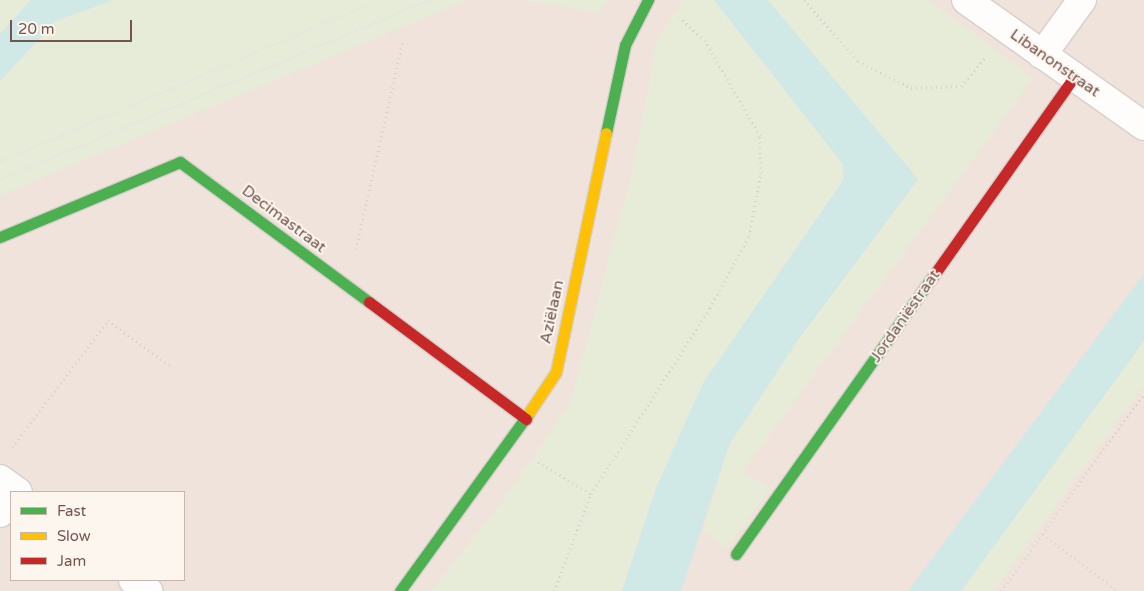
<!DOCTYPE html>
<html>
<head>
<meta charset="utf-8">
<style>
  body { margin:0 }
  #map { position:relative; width:1144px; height:591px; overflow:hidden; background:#f7f2ed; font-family:"Varela Round",sans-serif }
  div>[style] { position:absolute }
  .residential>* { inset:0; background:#efe3db }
  .green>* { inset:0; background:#e7ecd9 }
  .water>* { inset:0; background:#d0e8e6 }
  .path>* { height:3px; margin-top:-1.5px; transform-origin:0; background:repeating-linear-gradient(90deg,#d9d1cf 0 1px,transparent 0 5px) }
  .roads { filter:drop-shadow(1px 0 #d6cfcb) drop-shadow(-1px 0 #d6cfcb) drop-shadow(0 1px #d6cfcb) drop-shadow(0 -1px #d6cfcb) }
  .street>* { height:28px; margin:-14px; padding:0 14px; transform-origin:14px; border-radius:14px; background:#fefdfc }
  .fast>* { height:11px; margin:-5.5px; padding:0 5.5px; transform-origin:5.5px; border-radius:5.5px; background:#4caf50 }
  .slow>* { height:11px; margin:-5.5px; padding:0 5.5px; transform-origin:5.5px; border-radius:5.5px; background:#ffc107 }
  .jam>* { height:11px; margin:-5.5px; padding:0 5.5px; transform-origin:5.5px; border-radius:5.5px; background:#c62828 }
  .tram>* { height:1px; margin:-0.5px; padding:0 0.5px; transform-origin:0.5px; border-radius:0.5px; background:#e4e3e4 }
  span { translate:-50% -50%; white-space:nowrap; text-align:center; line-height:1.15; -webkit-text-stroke:4px #fdf6ef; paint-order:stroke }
  .street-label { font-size:16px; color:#73574f }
  .legend { position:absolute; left:10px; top:491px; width:175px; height:90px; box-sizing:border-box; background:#fdf6ef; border:1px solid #c6b6af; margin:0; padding:6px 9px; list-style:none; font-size:15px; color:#73574f }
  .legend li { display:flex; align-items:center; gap:10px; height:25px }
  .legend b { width:25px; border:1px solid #c6b6af }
  .scale { position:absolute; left:10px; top:20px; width:122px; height:22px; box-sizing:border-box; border:2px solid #73574f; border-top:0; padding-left:6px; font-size:15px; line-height:18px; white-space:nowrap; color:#73574f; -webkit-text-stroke:4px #fdf6ef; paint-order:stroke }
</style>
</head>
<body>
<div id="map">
  <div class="residential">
    <div style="clip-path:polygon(evenodd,0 0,1144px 0,1144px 591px,0 591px,0 0,11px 492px,184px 492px,184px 580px,11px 580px,11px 492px)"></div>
  </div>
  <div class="green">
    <div style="clip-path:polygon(0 0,31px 0,0 34px)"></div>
    <div style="clip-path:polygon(113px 0,467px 0,0 195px,0 81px,56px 21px)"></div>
    <div style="clip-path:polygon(526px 0,608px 0,599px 13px)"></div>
    <div style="clip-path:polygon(683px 0,714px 0,843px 163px,844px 180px,703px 383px,656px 488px,622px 591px,431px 591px,500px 505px,571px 402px,632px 172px,657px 40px)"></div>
    <div style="clip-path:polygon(768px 0,928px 0,1033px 78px,742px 472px,770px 488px,727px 548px,703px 531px,729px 445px,798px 340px,918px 180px)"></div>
    <div style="clip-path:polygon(1144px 341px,1144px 385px,993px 591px,961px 591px)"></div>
  </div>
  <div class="water">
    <div style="clip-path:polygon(31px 0,113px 0,56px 21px,0 81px,0 34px)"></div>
    <div style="clip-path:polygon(714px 0,768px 0,918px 179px,798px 340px,729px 445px,681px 591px,622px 591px,656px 488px,703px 383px,844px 179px,842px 163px)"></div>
    <div style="clip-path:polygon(1144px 274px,1144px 341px,961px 591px,908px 591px)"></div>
  </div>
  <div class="path">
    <div style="left:804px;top:0;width:81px;rotate:48.5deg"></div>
    <div style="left:858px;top:61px;width:59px;rotate:27deg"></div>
    <div style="left:911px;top:88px;width:50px;rotate:-2.3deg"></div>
    <div style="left:961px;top:86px;width:38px;rotate:-50deg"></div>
    <div style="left:356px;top:249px;width:213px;rotate:-77.3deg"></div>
    <div style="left:12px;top:447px;width:159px;rotate:-52.9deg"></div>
    <div style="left:108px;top:320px;width:76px;rotate:36.4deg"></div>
    <div style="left:538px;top:462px;width:62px;rotate:31.1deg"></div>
    <div style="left:1043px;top:534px;width:94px;rotate:37.2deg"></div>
    <div style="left:554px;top:591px;width:104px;rotate:-69.1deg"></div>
    <div style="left:591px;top:494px;width:221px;rotate:-57.4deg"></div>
    <div style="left:710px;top:308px;width:82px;rotate:-61.6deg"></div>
    <div style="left:749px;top:236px;width:64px;rotate:-79.2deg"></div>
    <div style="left:761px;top:173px;width:37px;rotate:-92deg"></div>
    <div style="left:760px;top:136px;width:110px;rotate:-120.1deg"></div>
    <div style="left:705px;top:41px;width:35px;rotate:-137deg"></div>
    <div style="left:1001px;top:591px;width:243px;rotate:-54deg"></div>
  </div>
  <div class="roads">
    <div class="street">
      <div style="left:966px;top:0;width:218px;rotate:35.3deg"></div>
      <div style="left:1042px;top:55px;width:68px;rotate:-54deg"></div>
      <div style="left:0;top:479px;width:22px;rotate:36deg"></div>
      <div style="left:0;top:513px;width:19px;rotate:-54deg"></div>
      <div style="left:133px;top:580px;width:19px;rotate:36deg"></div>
    </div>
    <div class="fast">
      <div style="left:606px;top:133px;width:90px;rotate:-77.8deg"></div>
      <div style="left:625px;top:45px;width:51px;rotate:-62.9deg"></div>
      <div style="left:0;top:237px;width:195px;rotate:-22.6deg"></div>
      <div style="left:180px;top:162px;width:235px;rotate:36.5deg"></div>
      <div style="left:736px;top:554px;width:337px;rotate:-54.7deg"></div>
      <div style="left:400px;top:591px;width:218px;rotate:-54.1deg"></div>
    </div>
    <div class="slow">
      <div style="left:528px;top:414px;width:50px;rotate:-56.3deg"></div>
      <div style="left:556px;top:372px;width:244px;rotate:-78.2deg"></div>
    </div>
    <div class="jam">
      <div style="left:931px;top:279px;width:247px;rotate:-54.7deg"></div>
      <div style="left:369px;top:302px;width:196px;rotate:36.7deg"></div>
    </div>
  </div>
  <div class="tram">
    <div style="left:0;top:161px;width:410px;rotate:-23.1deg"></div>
    <div style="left:0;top:179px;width:464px;rotate:-22.7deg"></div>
  </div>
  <div class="street-label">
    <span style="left:1055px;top:63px;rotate:35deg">Libanonstraat</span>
    <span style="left:284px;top:219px;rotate:37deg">Decimastraat</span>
    <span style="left:552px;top:312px;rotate:-78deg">Aziëlaan</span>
    <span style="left:905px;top:316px;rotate:-55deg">Jordaniëstraat</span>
  </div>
  <ul class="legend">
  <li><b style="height:6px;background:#4caf50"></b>Fast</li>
  <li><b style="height:6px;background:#ffc107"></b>Slow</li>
  <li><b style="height:6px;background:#c62828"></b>Jam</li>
  </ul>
  <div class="scale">20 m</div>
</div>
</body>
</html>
